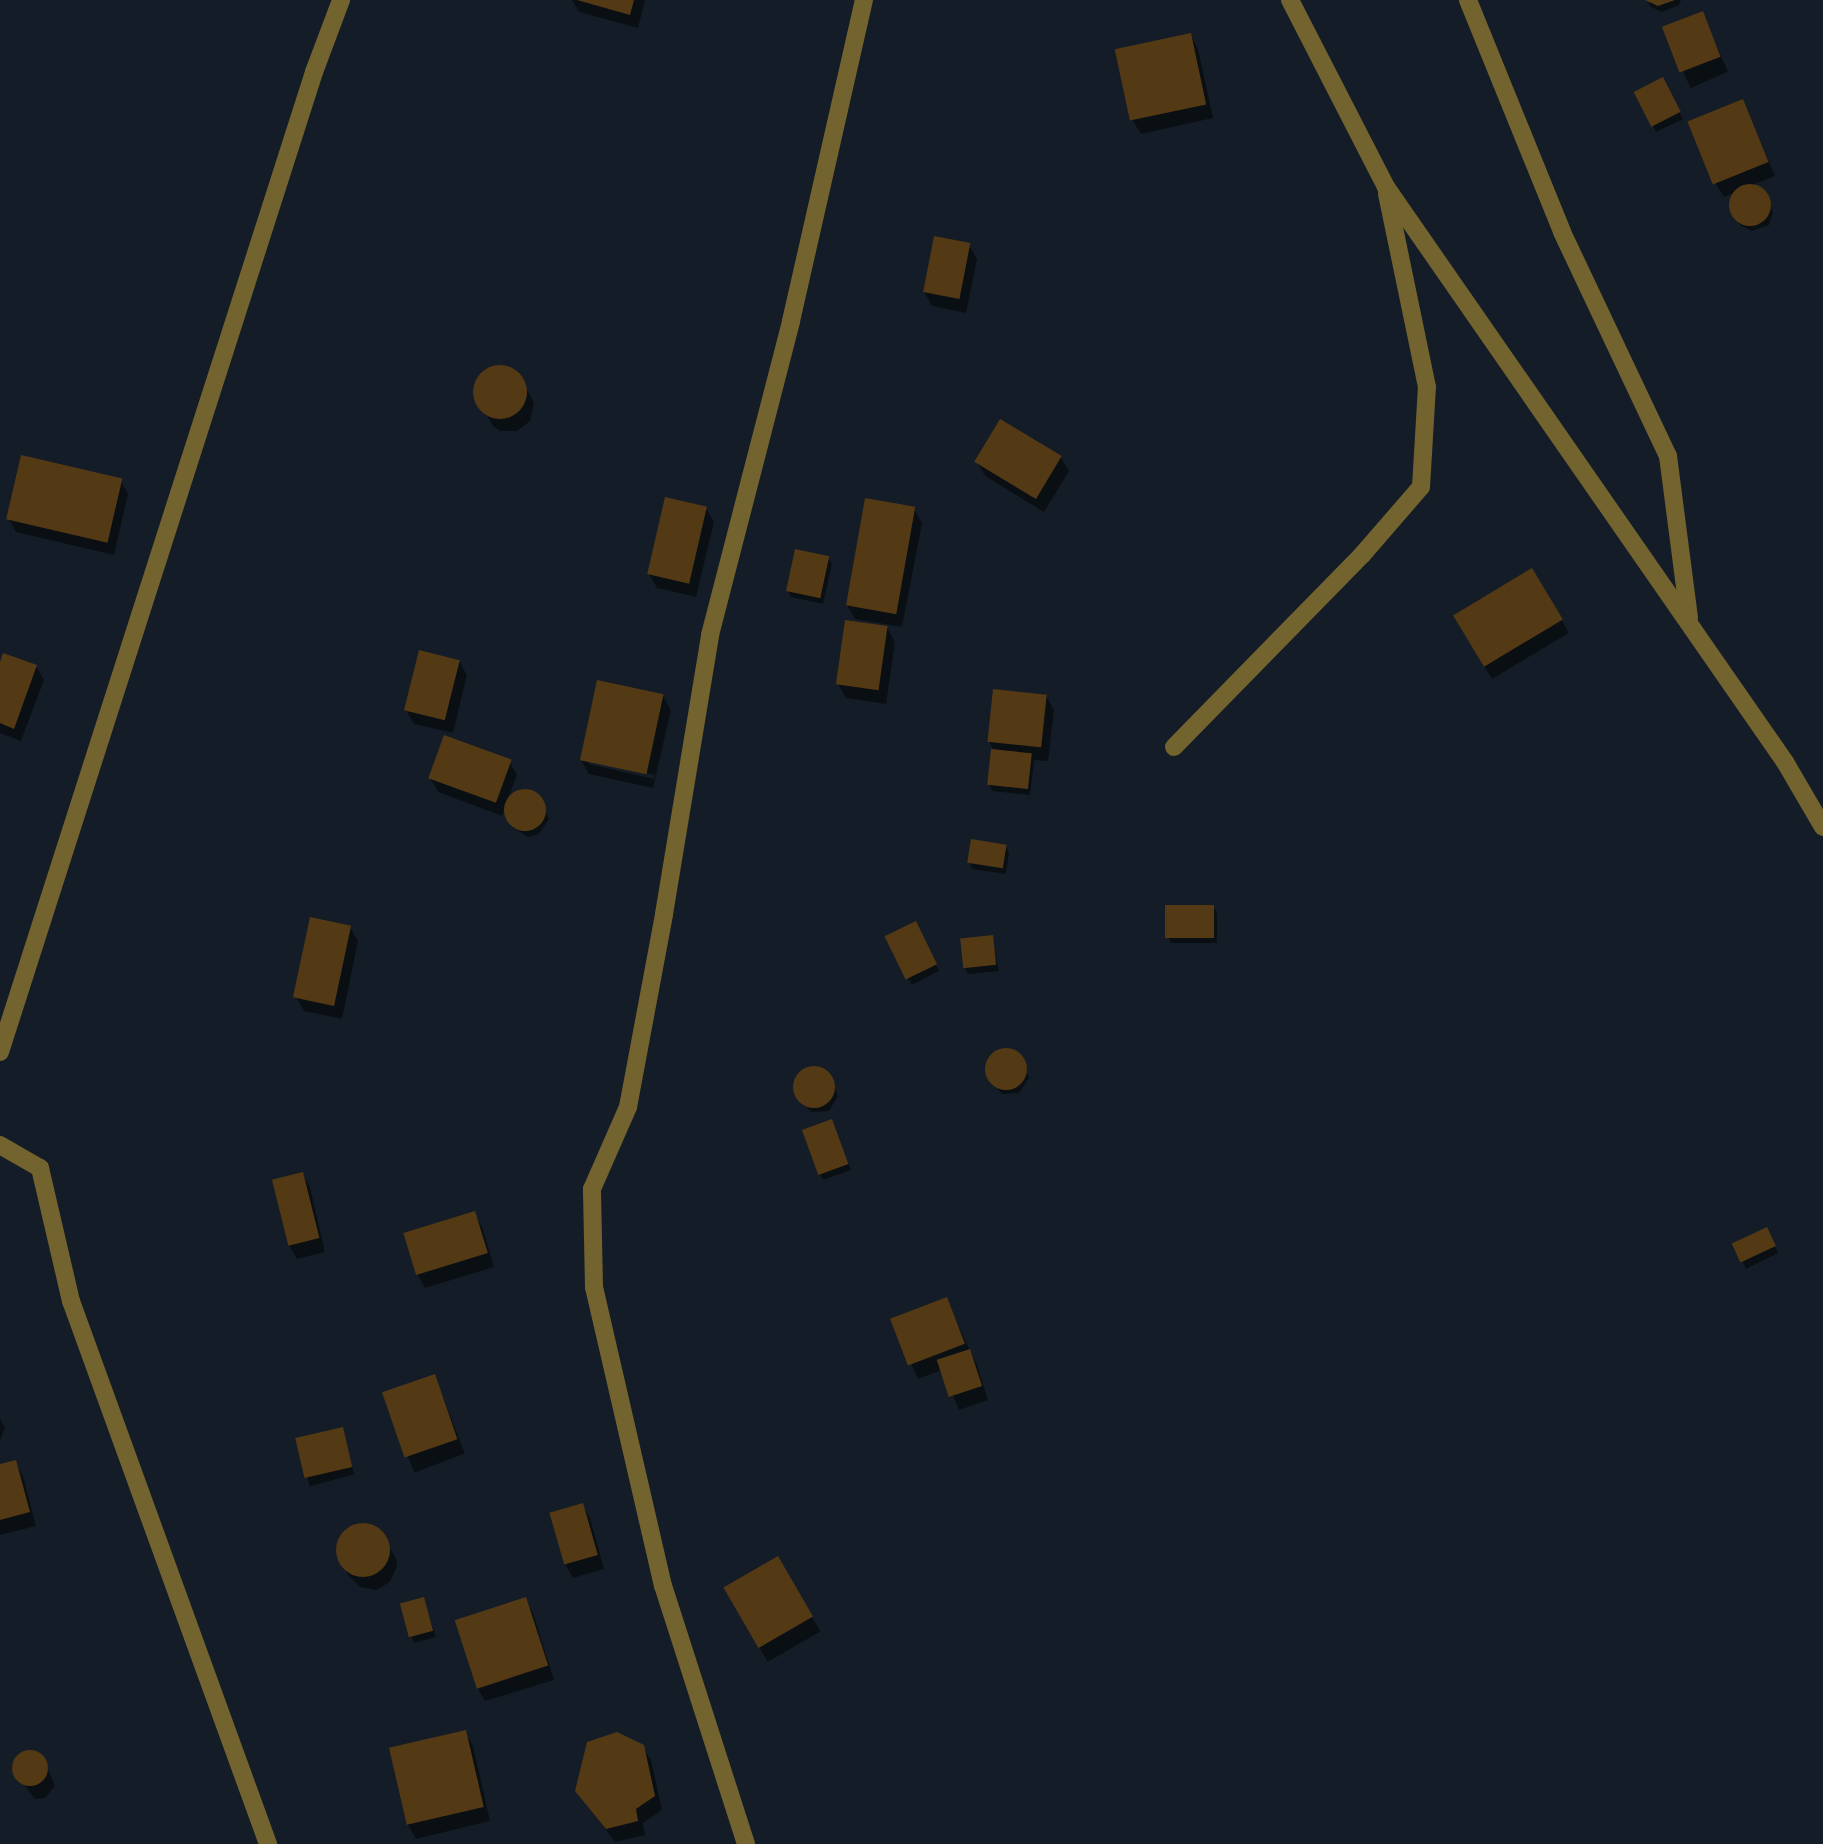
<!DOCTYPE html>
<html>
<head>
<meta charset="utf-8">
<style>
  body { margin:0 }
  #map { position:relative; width:1823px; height:1844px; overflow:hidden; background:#141d27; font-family:"Archivo Narrow",sans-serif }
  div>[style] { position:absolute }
  .shadow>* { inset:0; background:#0007; transform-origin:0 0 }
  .building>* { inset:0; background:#543915; transform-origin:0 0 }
  .round { border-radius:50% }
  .street>* { height:18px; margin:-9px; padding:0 9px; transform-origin:9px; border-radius:9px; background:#73632e }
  span { translate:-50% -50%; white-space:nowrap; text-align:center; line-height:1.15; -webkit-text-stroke:5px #04070b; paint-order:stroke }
</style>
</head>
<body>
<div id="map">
  <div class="shadow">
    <div style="clip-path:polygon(572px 0,645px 0,638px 28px,579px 12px)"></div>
    <div style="clip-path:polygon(1647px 0,1681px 0,1679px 5px,1662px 12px,1651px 7px)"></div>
    <div style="left:1702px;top:13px;width:64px;height:41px;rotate:66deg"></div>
    <div style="clip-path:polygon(1190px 35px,1198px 49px,1213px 118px,1141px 134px,1133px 121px,1117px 51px)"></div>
    <div style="clip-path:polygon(1666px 86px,1683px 119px,1656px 132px,1637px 93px)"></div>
    <div style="clip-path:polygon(1742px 101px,1775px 176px,1750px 186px,1766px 194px,1773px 213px,1769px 225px,1752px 231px,1741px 226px,1737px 219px,1731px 202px,1736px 192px,1724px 197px,1716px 184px,1690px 123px)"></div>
    <div style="clip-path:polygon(969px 245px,977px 259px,966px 313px,932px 306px,924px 292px)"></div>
    <div style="clip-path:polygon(496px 368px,511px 370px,531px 396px,534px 404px,530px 421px,517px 431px,500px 431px,493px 426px,476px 397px,482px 375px)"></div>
    <div style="clip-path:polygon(1061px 458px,1069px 471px,1044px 512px,985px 476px,977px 462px)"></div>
    <div style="clip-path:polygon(120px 480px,128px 494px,114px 555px,16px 532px,8px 518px)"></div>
    <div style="clip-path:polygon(706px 508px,714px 522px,696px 597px,657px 588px,649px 574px)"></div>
    <div style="clip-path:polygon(914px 509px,922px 523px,902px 627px,855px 619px,847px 605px)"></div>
    <div style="clip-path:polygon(828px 558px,832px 564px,823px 604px,791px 597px,788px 590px)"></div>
    <div style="left:1532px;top:571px;width:72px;height:90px;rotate:59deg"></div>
    <div style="clip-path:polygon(887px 628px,895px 642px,886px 704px,846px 698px,838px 684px)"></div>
    <div style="clip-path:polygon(459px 661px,467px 675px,453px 733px,414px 724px,406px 710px)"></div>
    <div style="clip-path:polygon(36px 666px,44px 680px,21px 741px,0 733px,0 667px)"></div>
    <div style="clip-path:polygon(evenodd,663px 696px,671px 710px,653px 788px,589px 774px,581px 760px,663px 696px,589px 761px,655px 775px,654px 779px,589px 764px,589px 761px)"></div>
    <div style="clip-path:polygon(1046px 696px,1054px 710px,1048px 761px,1034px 760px,1030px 795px,993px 791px,989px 785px,993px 749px,989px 742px)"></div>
    <div style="clip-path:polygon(509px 761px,517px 775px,502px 816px,438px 792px,430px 778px)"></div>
    <div style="clip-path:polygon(530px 792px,540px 799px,549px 819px,539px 834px,528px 837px,512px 827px,508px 820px,508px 801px,517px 793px)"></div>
    <div style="clip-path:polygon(1006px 847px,1009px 853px,1006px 874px,972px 869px,969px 862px)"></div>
    <div style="clip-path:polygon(1213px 906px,1217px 913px,1217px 943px,1171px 943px,1168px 937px)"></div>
    <div style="clip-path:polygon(350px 927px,358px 941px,342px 1019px,304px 1011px,296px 997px)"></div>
    <div style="clip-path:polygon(918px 929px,939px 971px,912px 985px,908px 979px)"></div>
    <div style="clip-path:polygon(992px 937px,999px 971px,968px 974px,965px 968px)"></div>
    <div style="clip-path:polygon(1010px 1051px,1021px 1058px,1029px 1078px,1019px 1093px,1002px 1094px,989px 1079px,987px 1067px,993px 1055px)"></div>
    <div style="clip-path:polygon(820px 1069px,830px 1076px,838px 1096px,829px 1111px,811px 1112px,798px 1097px,798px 1078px,807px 1070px)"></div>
    <div style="clip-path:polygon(831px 1121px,851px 1170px,823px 1180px,820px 1174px)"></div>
    <div style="clip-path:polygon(302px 1174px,310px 1187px,325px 1252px,297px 1259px,289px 1245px)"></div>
    <div style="clip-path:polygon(474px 1213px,482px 1227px,494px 1267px,425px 1288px,417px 1274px)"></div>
    <div style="clip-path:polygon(1770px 1235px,1778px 1253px,1746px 1269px,1734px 1244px)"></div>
    <div style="clip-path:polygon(946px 1300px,977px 1365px,988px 1400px,959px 1410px,942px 1370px,918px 1379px,892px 1321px)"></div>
    <div style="left:435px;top:1376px;width:83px;height:54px;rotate:69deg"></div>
    <div style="clip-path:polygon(0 1419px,5px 1428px,0 1440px)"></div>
    <div style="left:342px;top:1429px;width:47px;height:46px;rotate:75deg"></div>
    <div style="clip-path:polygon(15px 1462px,23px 1476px,36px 1526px,0 1535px,0 1466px)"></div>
    <div style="clip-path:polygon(582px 1505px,590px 1518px,604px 1569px,573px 1578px,565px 1564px)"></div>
    <div style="clip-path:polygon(363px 1524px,378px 1529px,396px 1558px,397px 1566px,390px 1582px,376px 1590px,360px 1587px,348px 1575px,338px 1553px,341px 1536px,347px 1530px)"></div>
    <div style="left:778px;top:1558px;width:85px;height:61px;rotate:60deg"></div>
    <div style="clip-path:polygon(423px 1599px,436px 1637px,414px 1643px,411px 1636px)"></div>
    <div style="clip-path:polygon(525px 1599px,533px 1613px,554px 1680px,485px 1701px,477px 1687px)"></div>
    <div style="clip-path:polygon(465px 1732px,473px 1746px,490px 1821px,416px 1839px,408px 1825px,391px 1749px)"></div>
    <div style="clip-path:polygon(642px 1746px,651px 1760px,662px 1810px,643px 1823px,645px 1835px,615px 1842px,577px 1791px)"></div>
    <div style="clip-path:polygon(34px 1752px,43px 1757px,55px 1786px,45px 1798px,35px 1799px,14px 1772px,15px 1761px,23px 1753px)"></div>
  </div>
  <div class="building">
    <div style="clip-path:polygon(577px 0,634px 0,630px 15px)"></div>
    <div style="clip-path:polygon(1645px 0,1675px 0,1658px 6px)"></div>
    <div style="left:1703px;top:11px;width:49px;height:44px;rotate:69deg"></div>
    <div style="left:1191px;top:33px;width:73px;height:78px;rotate:78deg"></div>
    <div style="left:1663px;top:77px;width:39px;height:33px;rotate:63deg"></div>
    <div style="left:1743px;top:99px;width:68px;height:60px;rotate:68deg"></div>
    <div class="round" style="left:1729px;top:184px;width:42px;height:42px"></div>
    <div style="left:934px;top:236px;width:37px;height:57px;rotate:11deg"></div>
    <div class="round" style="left:473px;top:365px;width:54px;height:54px"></div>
    <div style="left:1000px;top:419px;width:72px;height:50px;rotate:31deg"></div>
    <div style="left:21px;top:455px;width:104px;height:66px;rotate:13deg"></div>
    <div style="left:665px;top:497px;width:43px;height:79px;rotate:13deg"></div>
    <div style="left:865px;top:498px;width:51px;height:109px;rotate:10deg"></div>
    <div style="left:795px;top:549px;width:35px;height:43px;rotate:12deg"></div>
    <div style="left:1532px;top:568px;width:60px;height:92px;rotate:59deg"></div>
    <div style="left:845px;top:620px;width:43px;height:65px;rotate:8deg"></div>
    <div style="left:419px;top:650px;width:42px;height:62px;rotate:14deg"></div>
    <div style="clip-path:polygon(3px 653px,37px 665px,14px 729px,0 723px,0 662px)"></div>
    <div style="left:597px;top:680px;width:68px;height:82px;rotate:12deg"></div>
    <div style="left:993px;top:689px;width:54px;height:53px;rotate:6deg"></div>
    <div style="left:444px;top:735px;width:72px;height:46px;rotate:20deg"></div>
    <div style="left:991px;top:749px;width:41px;height:36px;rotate:6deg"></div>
    <div class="round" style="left:504px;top:789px;width:42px;height:42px"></div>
    <div style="left:971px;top:839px;width:36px;height:24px;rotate:9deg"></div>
    <div style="left:1165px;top:905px;width:49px;height:33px"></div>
    <div style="left:310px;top:917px;width:42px;height:82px;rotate:12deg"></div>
    <div style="left:916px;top:921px;width:48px;height:35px;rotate:64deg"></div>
    <div style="left:993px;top:935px;width:30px;height:33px;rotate:84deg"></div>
    <div class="round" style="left:985px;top:1048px;width:42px;height:42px"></div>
    <div class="round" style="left:793px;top:1066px;width:42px;height:42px"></div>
    <div style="left:832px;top:1119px;width:48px;height:32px;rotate:70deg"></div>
    <div style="left:303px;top:1172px;width:68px;height:32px;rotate:76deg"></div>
    <div style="left:475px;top:1211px;width:44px;height:75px;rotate:73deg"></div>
    <div style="left:1767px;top:1227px;width:21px;height:39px;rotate:65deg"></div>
    <div style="left:947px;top:1297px;width:50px;height:61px;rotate:69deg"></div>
    <div style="left:970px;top:1349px;width:39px;height:35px;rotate:72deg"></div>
    <div style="left:435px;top:1374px;width:69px;height:56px;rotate:71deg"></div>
    <div style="left:343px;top:1427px;width:41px;height:49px;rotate:77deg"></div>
    <div style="clip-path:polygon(16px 1460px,30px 1512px,0 1520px,0 1464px)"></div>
    <div style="left:583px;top:1503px;width:54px;height:35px;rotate:74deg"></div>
    <div class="round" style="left:336px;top:1523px;width:54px;height:54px"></div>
    <div style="left:778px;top:1556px;width:70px;height:63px;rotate:60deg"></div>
    <div style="left:424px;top:1597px;width:35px;height:25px;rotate:75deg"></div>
    <div style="left:526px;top:1597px;width:72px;height:75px;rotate:72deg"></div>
    <div style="left:466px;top:1730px;width:79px;height:79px;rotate:77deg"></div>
    <div style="clip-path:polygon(617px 1732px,644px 1745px,655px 1796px,636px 1809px,638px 1821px,606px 1829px,575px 1791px,587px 1742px)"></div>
    <div class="round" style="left:12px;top:1750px;width:36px;height:36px"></div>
  </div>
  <div class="street">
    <div style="left:1290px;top:0;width:210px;rotate:62.8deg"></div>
    <div style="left:1386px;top:187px;width:700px;rotate:55.24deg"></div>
    <div style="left:1785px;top:762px;width:75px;rotate:59.7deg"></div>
    <div style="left:1468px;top:0;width:250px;rotate:67.9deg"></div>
    <div style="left:1562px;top:232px;width:248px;rotate:64.7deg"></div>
    <div style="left:1668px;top:456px;width:163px;rotate:82.6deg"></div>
    <div style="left:1174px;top:747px;width:269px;rotate:-45.6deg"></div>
    <div style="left:1362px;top:555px;width:90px;rotate:-49.1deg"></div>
    <div style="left:1421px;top:487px;width:100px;rotate:-86.6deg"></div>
    <div style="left:1427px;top:387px;width:197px;rotate:-101.7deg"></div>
    <div style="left:0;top:1052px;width:1029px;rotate:-72.23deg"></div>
    <div style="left:314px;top:72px;width:77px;rotate:-69.4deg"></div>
    <div style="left:0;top:1145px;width:46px;rotate:29.9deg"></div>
    <div style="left:40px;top:1168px;width:137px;rotate:76.9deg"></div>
    <div style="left:71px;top:1301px;width:578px;rotate:70.06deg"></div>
    <div style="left:746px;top:1844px;width:271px;rotate:-107.8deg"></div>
    <div style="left:663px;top:1586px;width:307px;rotate:-103deg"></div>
    <div style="left:594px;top:1287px;width:98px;rotate:-91.2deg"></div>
    <div style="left:592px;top:1189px;width:90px;rotate:-66.3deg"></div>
    <div style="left:628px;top:1107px;width:196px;rotate:-79.4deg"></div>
    <div style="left:664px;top:914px;width:283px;rotate:-80.6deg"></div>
    <div style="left:710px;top:635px;width:324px;rotate:-75.5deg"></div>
    <div style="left:791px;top:321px;width:329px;rotate:-77.2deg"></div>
  </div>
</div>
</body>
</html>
